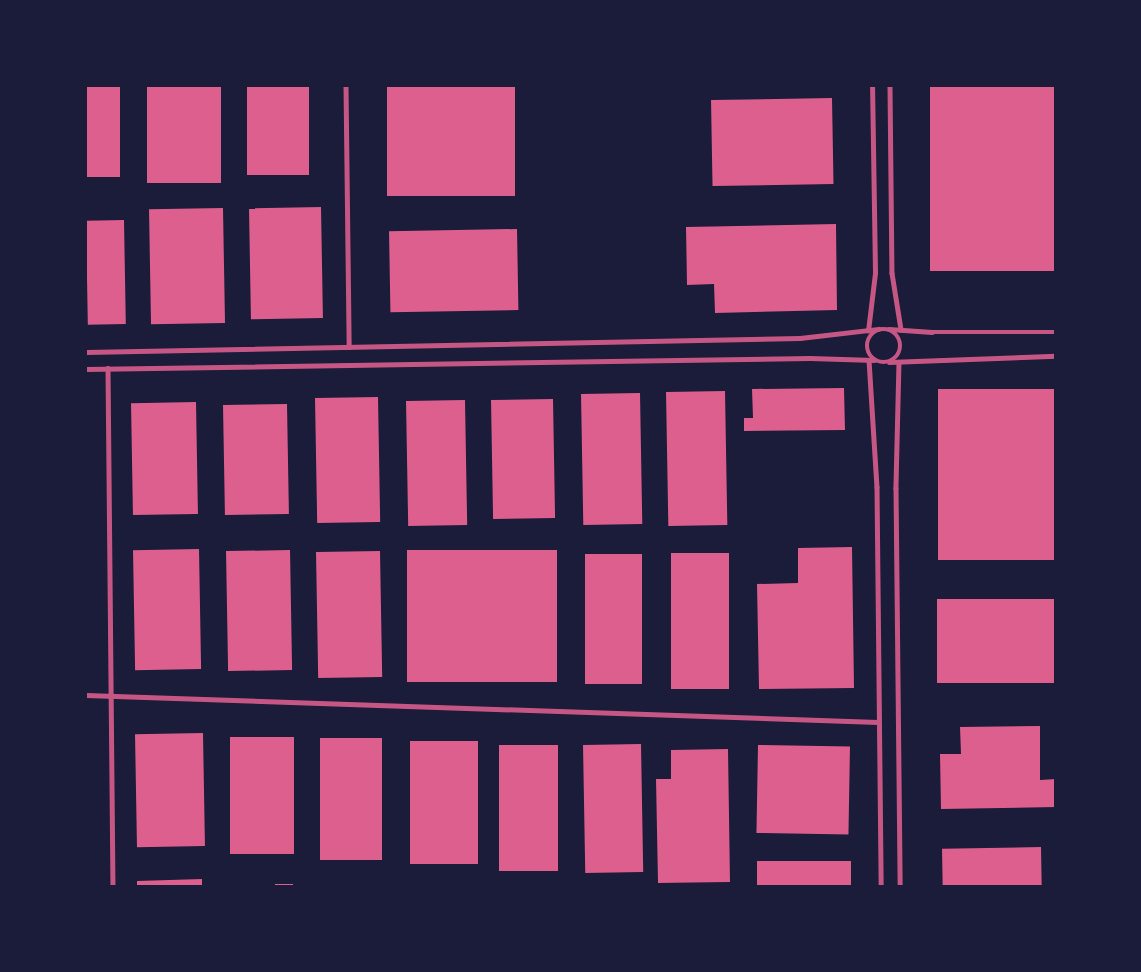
<!DOCTYPE html>
<html>
<head>
<meta charset="utf-8">
<style>
  body { margin:0 }
  #map { position:relative; width:1141px; height:972px; overflow:hidden; background:#1b1b3a; font-family:"Roboto Condensed",sans-serif }
  div>[style] { position:absolute }
  .building>* { inset:0; background:#dd5f8e; transform-origin:0 0 }
  .minor>* { height:4.5px; margin:-2.25px; padding:0 2.25px; transform-origin:2.25px; border-radius:2.25px; background:#c65784 }
  .minor>.ring { margin:-2.25px; padding:0; box-sizing:content-box; background:none; border:4.5px solid #c65784; border-radius:50% }
  span { translate:-50% -50%; white-space:nowrap; text-align:center; line-height:1.15; -webkit-text-stroke:4.5px #1b1b3a; paint-order:stroke }
  .frame { position:absolute; inset:0; border:87px solid #1b1b3a; pointer-events:none }
</style>
</head>
<body>
<div id="map">
  <div class="building">
    <div style="left:86px;top:86px;width:34px;height:91px"></div>
    <div style="left:147px;top:86px;width:74px;height:97px"></div>
    <div style="left:247px;top:86px;width:62px;height:89px"></div>
    <div style="left:387px;top:86px;width:128px;height:110px"></div>
    <div style="left:930px;top:86px;width:126px;height:185px"></div>
    <div style="left:832px;top:98px;width:86px;height:121px;rotate:89deg"></div>
    <div style="left:321px;top:207px;width:111px;height:72px;rotate:89deg"></div>
    <div style="left:223px;top:208px;width:115px;height:74px;rotate:89deg"></div>
    <div style="left:124px;top:220px;width:104px;height:38px;rotate:89deg"></div>
    <div style="clip-path:polygon(836px 224px,837px 310px,715px 313px,714px 284px,687px 285px,686px 227px)"></div>
    <div style="left:517px;top:229px;width:81px;height:128px;rotate:89deg"></div>
    <div style="clip-path:polygon(844px 388px,845px 430px,744px 431px,744px 418px,753px 418px,752px 389px)"></div>
    <div style="left:1056px;top:389px;width:171px;height:118px;rotate:90deg"></div>
    <div style="left:725px;top:391px;width:134px;height:59px;rotate:89deg"></div>
    <div style="left:640px;top:393px;width:131px;height:59px;rotate:89deg"></div>
    <div style="left:378px;top:397px;width:125px;height:63px;rotate:89deg"></div>
    <div style="left:553px;top:399px;width:119px;height:62px;rotate:89deg"></div>
    <div style="left:465px;top:400px;width:125px;height:59px;rotate:89deg"></div>
    <div style="left:196px;top:402px;width:112px;height:65px;rotate:89deg"></div>
    <div style="left:287px;top:404px;width:110px;height:64px;rotate:89deg"></div>
    <div style="clip-path:polygon(852px 547px,854px 688px,759px 689px,757px 584px,798px 583px,798px 548px)"></div>
    <div style="left:199px;top:549px;width:120px;height:66px;rotate:89deg"></div>
    <div style="left:290px;top:550px;width:120px;height:64px;rotate:89deg"></div>
    <div style="left:557px;top:550px;width:132px;height:150px;rotate:90deg"></div>
    <div style="left:380px;top:551px;width:126px;height:64px;rotate:89deg"></div>
    <div style="left:671px;top:553px;width:58px;height:136px"></div>
    <div style="left:642px;top:554px;width:130px;height:57px;rotate:90deg"></div>
    <div style="left:1056px;top:599px;width:84px;height:119px;rotate:90deg"></div>
    <div style="clip-path:polygon(1040px 726px,1040px 780px,1056px 779px,1056px 807px,941px 809px,940px 754px,961px 754px,960px 727px)"></div>
    <div style="left:203px;top:733px;width:113px;height:68px;rotate:89deg"></div>
    <div style="left:230px;top:737px;width:64px;height:117px"></div>
    <div style="left:382px;top:738px;width:122px;height:62px;rotate:90deg"></div>
    <div style="left:478px;top:741px;width:123px;height:68px;rotate:90deg"></div>
    <div style="left:641px;top:744px;width:128px;height:58px;rotate:89deg"></div>
    <div style="left:499px;top:745px;width:59px;height:126px"></div>
    <div style="left:758px;top:745px;width:92px;height:88px;rotate:1deg"></div>
    <div style="clip-path:polygon(728px 749px,730px 882px,658px 883px,656px 779px,671px 779px,671px 750px)"></div>
    <div style="left:1041px;top:847px;width:39px;height:99px;rotate:89deg"></div>
    <div style="left:851px;top:861px;width:25px;height:94px;rotate:90deg"></div>
    <div style="clip-path:polygon(202px 879px,202px 886px,137px 886px,137px 881px)"></div>
    <div style="left:275px;top:884px;width:18px;height:2px"></div>
  </div>
  <div class="minor">
    <div style="left:346px;top:86px;width:261px;rotate:89.3deg"></div>
    <div style="left:890px;top:86px;width:187px;rotate:89.4deg"></div>
    <div style="left:892px;top:273px;width:57px;rotate:80.9deg"></div>
    <div class="ring" style="left:867px;top:329px;width:29.5px;height:29.5px"></div>
    <div style="left:889px;top:329px;width:43px;rotate:4deg"></div>
    <div style="left:932px;top:332px;width:124px"></div>
    <div style="left:868px;top:331px;width:58px;rotate:-83.1deg"></div>
    <div style="left:875px;top:273px;width:187px;rotate:-90.9deg"></div>
    <div style="left:86px;top:352px;width:714px;rotate:-1.12deg"></div>
    <div style="left:800px;top:338px;width:79px;rotate:-6.6deg"></div>
    <div style="left:869px;top:360px;width:127px;rotate:86.4deg"></div>
    <div style="left:877px;top:487px;width:399px;rotate:89.4deg"></div>
    <div style="left:889px;top:362px;width:167px;rotate:-2.1deg"></div>
    <div style="left:899px;top:362px;width:126px;rotate:91.4deg"></div>
    <div style="left:896px;top:488px;width:398px;rotate:89.4deg"></div>
    <div style="left:108px;top:368px;width:518px;rotate:89.45deg"></div>
    <div style="left:86px;top:369px;width:724px;rotate:-0.87deg"></div>
    <div style="left:810px;top:358px;width:64px;rotate:1.8deg"></div>
    <div style="left:86px;top:695px;width:792px;rotate:1.95deg"></div>
  </div>
  <div class="frame"></div>
</div>
</body>
</html>
